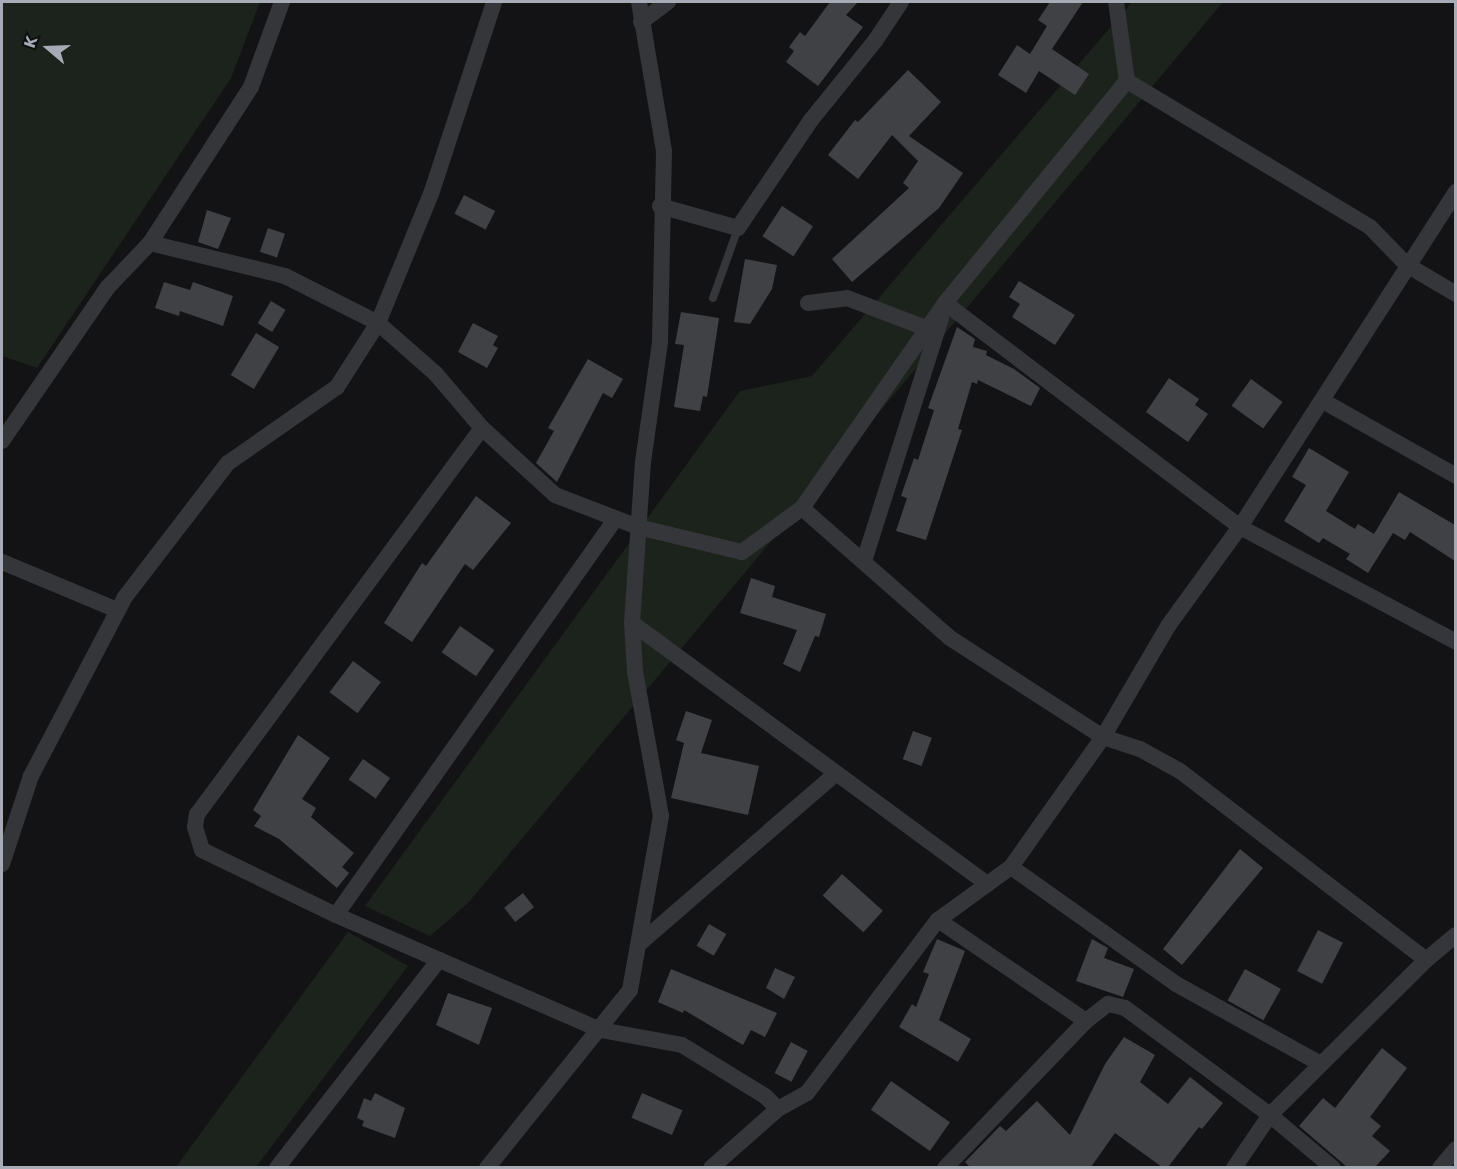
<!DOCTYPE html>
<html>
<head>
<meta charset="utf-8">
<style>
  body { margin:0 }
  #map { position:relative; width:1457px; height:1169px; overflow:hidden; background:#131315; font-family:Jost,sans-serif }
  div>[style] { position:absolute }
  .green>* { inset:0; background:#1c231c }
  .building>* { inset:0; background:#404145; transform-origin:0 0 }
  .service>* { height:8px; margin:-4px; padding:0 4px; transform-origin:4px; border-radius:4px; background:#35363a }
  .minor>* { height:16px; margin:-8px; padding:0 8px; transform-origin:8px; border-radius:8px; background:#35363a }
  span { translate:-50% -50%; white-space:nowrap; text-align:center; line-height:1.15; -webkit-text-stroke:5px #0e0f10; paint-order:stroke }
  .frame { position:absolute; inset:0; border:3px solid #a6abb5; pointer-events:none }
  .north { position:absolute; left:18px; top:18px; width:60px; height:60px; -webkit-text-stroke:4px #0e0f10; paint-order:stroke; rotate:289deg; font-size:16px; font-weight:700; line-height:24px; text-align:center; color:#a6abb5 }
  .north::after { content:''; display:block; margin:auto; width:21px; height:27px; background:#a6abb5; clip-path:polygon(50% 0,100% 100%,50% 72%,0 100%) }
</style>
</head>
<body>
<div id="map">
  <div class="green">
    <div style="clip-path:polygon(2px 2px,260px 2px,231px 78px,37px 368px,2px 356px)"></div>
    <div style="clip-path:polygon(1132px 2px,1223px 2px,468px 903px,430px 936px,365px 906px,740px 391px,812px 376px)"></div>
    <div style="clip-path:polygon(348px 932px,408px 966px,256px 1167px,176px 1167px)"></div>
  </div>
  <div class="building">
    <div style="clip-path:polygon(830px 2px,858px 2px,846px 15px,863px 27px,818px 86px,786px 62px,794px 51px,789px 47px,800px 32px,805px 36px)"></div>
    <div style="clip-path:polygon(1050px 2px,1083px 2px,1052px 49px,1089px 74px,1075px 95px,1039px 71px,1026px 93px,998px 75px,1017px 45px,1030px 54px,1047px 26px,1038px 20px)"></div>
    <div style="clip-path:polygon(908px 70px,941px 102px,909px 136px,963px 173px,939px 208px,852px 282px,832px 259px,909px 188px,903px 183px,918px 161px,892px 135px,858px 179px,828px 155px,855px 120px,858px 122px)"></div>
    <div style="left:464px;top:195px;width:35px;height:21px;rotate:27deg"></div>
    <div style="left:782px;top:206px;width:37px;height:36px;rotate:33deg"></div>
    <div style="clip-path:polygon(207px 210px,231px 218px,218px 249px,198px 242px)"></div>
    <div style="left:268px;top:228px;width:18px;height:25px;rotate:19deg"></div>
    <div style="clip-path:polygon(745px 259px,777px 265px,772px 289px,750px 324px,734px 322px)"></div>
    <div style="clip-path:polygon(1019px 281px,1075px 315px,1055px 345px,1012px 317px,1020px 304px,1009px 297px)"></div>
    <div style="clip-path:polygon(164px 282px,190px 290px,193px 282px,233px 296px,223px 326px,180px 311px,179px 316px,155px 308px)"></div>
    <div style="left:271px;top:301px;width:17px;height:26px;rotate:31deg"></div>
    <div style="clip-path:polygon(681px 312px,719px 318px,707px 397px,703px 396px,700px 411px,674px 407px,684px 345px,675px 344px)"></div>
    <div style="clip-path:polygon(473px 323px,498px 336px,493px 345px,498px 348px,487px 368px,458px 352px)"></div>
    <div style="clip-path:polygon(957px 327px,975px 339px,973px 347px,987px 351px,986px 355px,1014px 369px,1040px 388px,1031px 406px,978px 380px,977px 384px,972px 382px,958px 429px,962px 430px,926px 540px,896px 531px,907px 498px,901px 496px,914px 458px,918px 460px,934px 410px,928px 408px)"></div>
    <div style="left:256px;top:333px;width:27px;height:49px;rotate:31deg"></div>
    <div style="clip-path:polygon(588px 359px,623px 379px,612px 398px,603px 393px,557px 482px,536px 463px,554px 431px,548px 428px)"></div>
    <div style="clip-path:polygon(1169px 378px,1199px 399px,1195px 405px,1208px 414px,1188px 442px,1146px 412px)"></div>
    <div style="left:1251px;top:379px;width:39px;height:33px;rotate:36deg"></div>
    <div style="clip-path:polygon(1309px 448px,1349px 472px,1326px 511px,1355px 529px,1358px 524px,1374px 534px,1399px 492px,1455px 525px,1455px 561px,1410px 532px,1405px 540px,1393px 533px,1368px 573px,1346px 559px,1350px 554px,1323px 538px,1319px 543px,1284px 521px,1306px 485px,1292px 477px)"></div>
    <div style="clip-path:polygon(476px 496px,511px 523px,473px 570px,465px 564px,412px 642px,384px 623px,422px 563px,426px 566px)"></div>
    <div style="clip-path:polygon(751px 578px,775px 586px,772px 597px,826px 614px,819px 637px,815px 636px,800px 672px,783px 664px,797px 630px,740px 613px)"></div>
    <div style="left:460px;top:626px;width:42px;height:32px;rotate:35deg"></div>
    <div style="left:353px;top:661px;width:35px;height:39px;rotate:37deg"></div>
    <div style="clip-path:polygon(686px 711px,712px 720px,701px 753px,759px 766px,748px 815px,671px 798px,684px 743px,676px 740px)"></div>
    <div style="left:913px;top:731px;width:20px;height:30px;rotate:20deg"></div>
    <div style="clip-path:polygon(298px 735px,330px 758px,302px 799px,316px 808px,311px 817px,354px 853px,342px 867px,349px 873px,337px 888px,279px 839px,254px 826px,261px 816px,253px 810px)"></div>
    <div style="left:363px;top:759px;width:33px;height:25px;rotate:35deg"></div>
    <div style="clip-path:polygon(1240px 849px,1263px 868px,1182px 965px,1163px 949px)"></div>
    <div style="left:842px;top:874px;width:55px;height:29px;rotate:42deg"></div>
    <div style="left:523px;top:893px;width:18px;height:24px;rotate:52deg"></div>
    <div style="left:709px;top:924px;width:20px;height:25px;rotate:30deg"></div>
    <div style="left:1318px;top:930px;width:28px;height:46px;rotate:27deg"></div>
    <div style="clip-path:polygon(937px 939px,965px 951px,939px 1020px,971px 1039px,958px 1062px,899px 1027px,912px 1004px,916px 1007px,929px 974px,923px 972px)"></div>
    <div style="clip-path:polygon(1092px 939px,1108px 948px,1104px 958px,1134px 969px,1123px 997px,1076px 981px)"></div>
    <div style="clip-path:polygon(775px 968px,795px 977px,784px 999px,766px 988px)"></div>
    <div style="clip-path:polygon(671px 969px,777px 1013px,765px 1037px,751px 1030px,743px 1045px,684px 1010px,683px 1013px,658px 1002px)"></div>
    <div style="left:1245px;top:969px;width:41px;height:36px;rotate:29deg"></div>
    <div style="clip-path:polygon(448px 993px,492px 1008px,479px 1045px,436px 1025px)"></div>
    <div style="clip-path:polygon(1124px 1037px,1155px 1055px,1140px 1082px,1168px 1104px,1190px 1077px,1223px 1103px,1202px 1129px,1199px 1127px,1168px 1167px,1162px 1167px,1115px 1133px,1091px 1167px,970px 1167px,965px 1162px,1000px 1126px,1006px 1131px,1037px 1101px,1070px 1135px,1105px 1064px)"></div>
    <div style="left:791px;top:1042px;width:19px;height:35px;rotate:28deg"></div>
    <div style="clip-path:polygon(1382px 1048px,1407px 1068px,1370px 1117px,1381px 1126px,1372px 1136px,1390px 1151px,1375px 1167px,1347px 1167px,1299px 1126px,1323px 1098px,1335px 1108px)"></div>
    <div style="left:891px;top:1081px;width:72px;height:35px;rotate:35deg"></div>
    <div style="clip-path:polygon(375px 1093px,405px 1108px,395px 1138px,362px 1126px,364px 1121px,357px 1118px,364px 1098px,371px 1101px)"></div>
    <div style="left:642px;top:1093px;width:44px;height:27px;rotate:23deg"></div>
  </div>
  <div class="service">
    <div style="left:713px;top:298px;width:74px;rotate:-70.3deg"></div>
  </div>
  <div class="minor">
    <div style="left:641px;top:22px;width:34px;rotate:-37deg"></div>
    <div style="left:1127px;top:81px;width:283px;rotate:31deg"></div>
    <div style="left:1370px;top:227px;width:53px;rotate:45.8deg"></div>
    <div style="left:1407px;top:265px;width:57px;rotate:30.6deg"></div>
    <div style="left:660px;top:206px;width:81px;rotate:15.8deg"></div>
    <div style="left:738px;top:228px;width:130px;rotate:-55.9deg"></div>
    <div style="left:811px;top:120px;width:102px;rotate:-51deg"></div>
    <div style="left:875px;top:41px;width:47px;rotate:-56.3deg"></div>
    <div style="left:150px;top:243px;width:139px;rotate:13.7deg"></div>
    <div style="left:285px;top:276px;width:104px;rotate:26.8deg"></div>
    <div style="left:378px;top:323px;width:76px;rotate:41.3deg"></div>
    <div style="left:435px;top:373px;width:72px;rotate:49.5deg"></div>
    <div style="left:482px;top:428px;width:99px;rotate:42.5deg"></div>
    <div style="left:555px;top:495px;width:89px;rotate:21.1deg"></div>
    <div style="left:638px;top:527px;width:107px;rotate:13.5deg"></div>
    <div style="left:742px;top:552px;width:74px;rotate:-36.3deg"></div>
    <div style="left:802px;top:508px;width:250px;rotate:-55.1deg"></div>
    <div style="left:945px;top:303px;width:287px;rotate:-50.7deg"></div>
    <div style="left:1127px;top:81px;width:80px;rotate:-97.9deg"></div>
    <div style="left:808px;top:303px;width:39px;rotate:-7deg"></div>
    <div style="left:847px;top:298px;width:87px;rotate:20.9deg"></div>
    <div style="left:945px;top:303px;width:370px;rotate:37.2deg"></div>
    <div style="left:1240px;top:527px;width:245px;rotate:28deg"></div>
    <div style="left:1323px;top:401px;width:153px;rotate:29.4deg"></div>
    <div style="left:482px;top:428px;width:480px;rotate:126.4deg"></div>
    <div style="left:197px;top:814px;width:13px;rotate:99deg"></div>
    <div style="left:195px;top:827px;width:24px;rotate:73deg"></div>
    <div style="left:202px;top:850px;width:149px;rotate:25.9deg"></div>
    <div style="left:336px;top:915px;width:289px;rotate:23.5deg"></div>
    <div style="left:601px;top:1030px;width:82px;rotate:10.5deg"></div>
    <div style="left:682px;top:1045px;width:97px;rotate:31.6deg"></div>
    <div style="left:765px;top:1096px;width:18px;rotate:45deg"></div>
    <div style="left:2px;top:441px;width:187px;rotate:-55.5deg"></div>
    <div style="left:108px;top:287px;width:61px;rotate:-46.3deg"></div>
    <div style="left:150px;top:243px;width:186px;rotate:-57.1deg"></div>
    <div style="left:251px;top:87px;width:90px;rotate:-70deg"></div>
    <div style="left:802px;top:508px;width:197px;rotate:41.3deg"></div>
    <div style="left:950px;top:638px;width:182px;rotate:32.9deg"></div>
    <div style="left:1103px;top:737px;width:39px;rotate:18deg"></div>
    <div style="left:1140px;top:749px;width:46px;rotate:28.8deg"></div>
    <div style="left:1180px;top:771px;width:310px;rotate:37.5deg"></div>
    <div style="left:864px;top:561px;width:255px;rotate:-72.4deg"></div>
    <div style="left:2px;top:562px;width:125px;rotate:22.7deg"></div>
    <div style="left:632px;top:623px;width:441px;rotate:36.3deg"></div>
    <div style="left:2px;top:864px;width:93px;rotate:-71.8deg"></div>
    <div style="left:31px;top:776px;width:202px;rotate:-62.3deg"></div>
    <div style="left:125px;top:597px;width:169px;rotate:-52.5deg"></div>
    <div style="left:228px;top:463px;width:133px;rotate:-34.9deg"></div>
    <div style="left:337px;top:387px;width:76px;rotate:-57.4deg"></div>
    <div style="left:378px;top:323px;width:139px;rotate:-67.7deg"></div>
    <div style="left:431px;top:194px;width:202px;rotate:-71.8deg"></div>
    <div style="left:1011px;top:867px;width:202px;rotate:35.3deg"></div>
    <div style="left:1176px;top:984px;width:166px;rotate:28.9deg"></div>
    <div style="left:336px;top:915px;width:484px;rotate:-54.8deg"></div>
    <div style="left:938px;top:920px;width:179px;rotate:34.3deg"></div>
    <div style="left:1086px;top:1021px;width:28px;rotate:-38deg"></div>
    <div style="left:1108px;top:1004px;width:17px;rotate:13deg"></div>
    <div style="left:1125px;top:1008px;width:180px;rotate:36.4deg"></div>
    <div style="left:1270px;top:1115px;width:82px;rotate:40.1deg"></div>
    <div style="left:639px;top:944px;width:259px;rotate:-40.9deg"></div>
    <div style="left:277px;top:1168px;width:264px;rotate:-52.1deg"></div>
    <div style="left:487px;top:1168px;width:228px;rotate:-51.2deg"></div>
    <div style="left:630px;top:990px;width:177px;rotate:-79.9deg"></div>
    <div style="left:661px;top:816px;width:147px;rotate:-100.2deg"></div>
    <div style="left:635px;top:671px;width:48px;rotate:-93.6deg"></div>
    <div style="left:632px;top:623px;width:161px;rotate:-86.1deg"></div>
    <div style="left:643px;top:462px;width:121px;rotate:-81.9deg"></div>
    <div style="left:660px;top:342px;width:191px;rotate:-88.8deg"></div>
    <div style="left:664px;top:151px;width:151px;rotate:-99.5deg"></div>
    <div style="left:711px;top:1168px;width:89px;rotate:-41.4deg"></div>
    <div style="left:778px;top:1109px;width:33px;rotate:-29deg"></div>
    <div style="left:807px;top:1093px;width:217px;rotate:-52.9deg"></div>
    <div style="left:938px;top:920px;width:90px;rotate:-36deg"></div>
    <div style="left:1011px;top:867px;width:159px;rotate:-54.7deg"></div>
    <div style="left:1103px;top:737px;width:129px;rotate:-59.6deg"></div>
    <div style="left:1168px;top:626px;width:122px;rotate:-54deg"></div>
    <div style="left:1240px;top:527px;width:399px;rotate:-57.2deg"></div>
    <div style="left:945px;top:1168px;width:204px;rotate:-46.2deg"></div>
    <div style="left:1234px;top:1168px;width:64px;rotate:-55.8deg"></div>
    <div style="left:1270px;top:1115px;width:220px;rotate:-44.8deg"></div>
    <div style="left:1426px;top:960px;width:39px;rotate:-40deg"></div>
    <div style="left:1440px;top:1168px;width:25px;rotate:-50deg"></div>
  </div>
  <div class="frame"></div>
  <div class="north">K</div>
</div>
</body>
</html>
